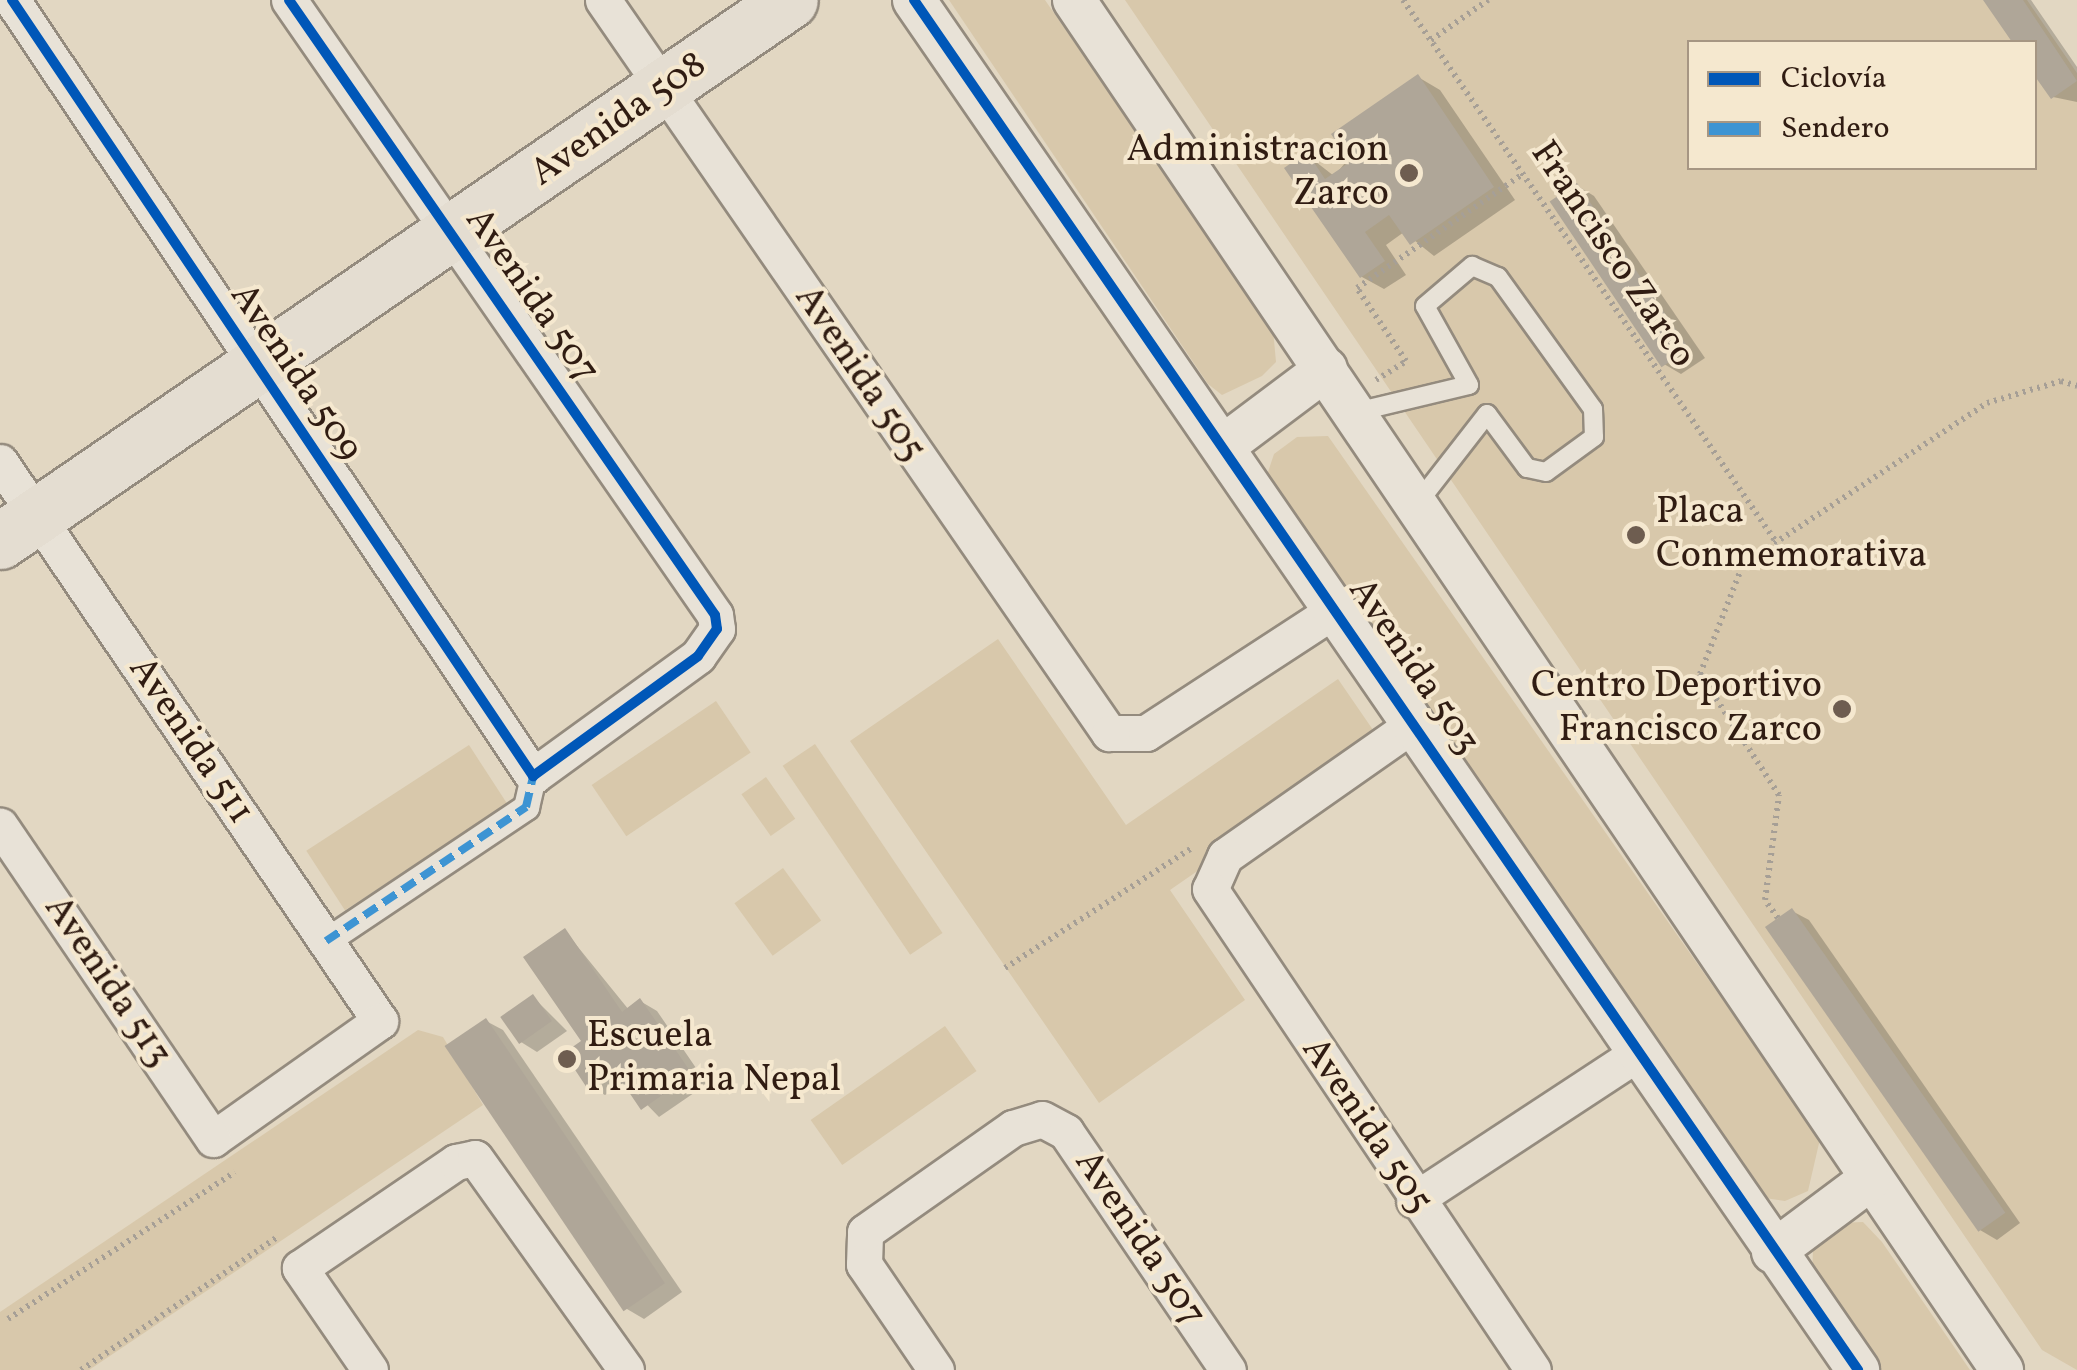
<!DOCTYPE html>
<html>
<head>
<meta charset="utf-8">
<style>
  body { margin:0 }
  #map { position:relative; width:2077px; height:1370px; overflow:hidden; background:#e2d7c2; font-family:Vollkorn,serif }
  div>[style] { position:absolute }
  .green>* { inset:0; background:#d8c8ab; transform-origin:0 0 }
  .shadow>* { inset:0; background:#0003 }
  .building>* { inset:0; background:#afa698; transform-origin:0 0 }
  .path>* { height:6px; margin-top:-3px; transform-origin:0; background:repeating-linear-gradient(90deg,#a69f96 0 2.5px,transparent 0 7.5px) }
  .roads { filter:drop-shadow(2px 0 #948b7e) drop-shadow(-2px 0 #948b7e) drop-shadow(0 2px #948b7e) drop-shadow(0 -2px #948b7e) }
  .service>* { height:18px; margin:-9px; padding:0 9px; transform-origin:9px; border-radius:9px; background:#e8e2d7 }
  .pedestrian>* { height:25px; margin:-12.5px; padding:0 12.5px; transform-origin:12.5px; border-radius:12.5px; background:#e8e2d7 }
  .minor>* { height:35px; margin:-17.5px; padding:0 17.5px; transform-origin:17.5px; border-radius:17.5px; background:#e8e2d7 }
  .tertiary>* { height:42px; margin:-21px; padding:0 21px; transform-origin:21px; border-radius:21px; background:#e8e2d7 }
  .primary>* { height:55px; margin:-27.5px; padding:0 27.5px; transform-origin:27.5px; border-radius:27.5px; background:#e4ddd1 }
  .quiet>* { height:8px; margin-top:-4px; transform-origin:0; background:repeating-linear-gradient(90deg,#3d94d3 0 15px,transparent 0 23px) }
  .cycleway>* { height:10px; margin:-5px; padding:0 5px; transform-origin:5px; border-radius:5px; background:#0057b8 }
  .dots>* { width:28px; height:28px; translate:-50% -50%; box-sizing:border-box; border:5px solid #f5e8cf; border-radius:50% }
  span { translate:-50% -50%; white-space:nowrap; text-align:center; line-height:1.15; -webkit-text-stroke:8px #f5e8cf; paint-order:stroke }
  .street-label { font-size:38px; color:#301c12 }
  .poi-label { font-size:38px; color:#301c12 }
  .right { translate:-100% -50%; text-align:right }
  .left { translate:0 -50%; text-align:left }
  .legend { position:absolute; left:1687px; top:40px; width:350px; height:130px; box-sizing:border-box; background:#f5e8cf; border:2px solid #a69683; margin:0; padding:12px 18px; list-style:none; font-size:30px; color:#301c12 }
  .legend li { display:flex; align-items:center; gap:20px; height:50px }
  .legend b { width:50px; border:2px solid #a69683 }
</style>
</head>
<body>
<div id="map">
  <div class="green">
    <div style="clip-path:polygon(949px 0,1045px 0,1273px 330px,1276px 362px,1262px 376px,1222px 395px,1208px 384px)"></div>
    <div style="clip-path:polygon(evenodd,1125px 0,2027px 0,2077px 73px,2077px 1370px,2042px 1350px,1125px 0,1690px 42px,2034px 42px,2034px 168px,1690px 168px,1690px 42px)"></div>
    <div style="clip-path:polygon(1328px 436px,1820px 1139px,1808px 1191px,1785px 1201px,1758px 1197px,1267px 475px,1274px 454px,1297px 437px)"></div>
    <div style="clip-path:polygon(998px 639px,1126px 825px,1338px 679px,1382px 743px,1170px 890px,1245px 1000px,1099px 1103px,850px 741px)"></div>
    <div style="left:716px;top:701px;width:62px;height:150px;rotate:56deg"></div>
    <div style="left:815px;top:744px;width:228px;height:39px;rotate:56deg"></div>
    <div style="left:469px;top:745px;width:71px;height:194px;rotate:57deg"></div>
    <div style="left:766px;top:777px;width:51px;height:30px;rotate:55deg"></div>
    <div style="left:783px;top:868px;width:65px;height:60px;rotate:54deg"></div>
    <div style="left:945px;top:1026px;width:55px;height:164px;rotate:55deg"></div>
    <div style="clip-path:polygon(418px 1030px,443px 1037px,483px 1105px,89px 1370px,0 1370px,0 1312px)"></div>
    <div style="clip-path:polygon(1863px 1222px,1882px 1242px,1970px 1370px,1876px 1370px,1812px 1277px,1813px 1250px,1840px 1223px)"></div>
  </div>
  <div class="shadow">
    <div style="clip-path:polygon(1986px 0,2031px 0,2077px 67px,2077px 102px,2053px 97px,2034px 42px,2015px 42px)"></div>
    <div style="clip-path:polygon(1418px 77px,1440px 90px,1515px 200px,1434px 256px,1404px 232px,1386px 245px,1406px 275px,1384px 289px,1362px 277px,1307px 155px,1334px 176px)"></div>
    <div style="clip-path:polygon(1578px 186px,1594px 196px,1705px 358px,1681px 374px,1664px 364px)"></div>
    <div style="clip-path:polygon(1792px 911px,1809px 920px,2020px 1223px,1997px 1240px,1980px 1230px)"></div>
    <div style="clip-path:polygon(565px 931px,629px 1010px,640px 1001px,657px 1011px,707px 1084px,659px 1117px,625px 1082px,605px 1095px,588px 1086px)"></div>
    <div style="clip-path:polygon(533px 997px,567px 1031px,537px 1052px,521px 1042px)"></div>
    <div style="clip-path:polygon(486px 1021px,503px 1030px,682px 1292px,644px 1319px,627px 1309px)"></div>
  </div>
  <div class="building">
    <div style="clip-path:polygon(1983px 0,2023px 0,2077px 81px,2051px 99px,2034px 75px,2034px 42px,2012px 42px)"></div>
    <div style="clip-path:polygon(1418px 74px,1494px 187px,1410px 245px,1389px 215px,1365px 232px,1385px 261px,1360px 278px,1284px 168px,1307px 152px,1325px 179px,1350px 162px,1331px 134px)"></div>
    <div style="left:1577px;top:183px;width:200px;height:33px;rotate:56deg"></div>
    <div style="left:1792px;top:908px;width:372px;height:33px;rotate:55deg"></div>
    <div style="clip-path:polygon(565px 928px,622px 1012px,640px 998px,692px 1074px,641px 1110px,614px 1070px,587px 1088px,564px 1053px,581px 1041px,523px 957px)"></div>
    <div style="left:533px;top:994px;width:33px;height:40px;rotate:55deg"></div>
    <div style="left:486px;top:1018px;width:320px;height:50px;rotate:56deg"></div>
  </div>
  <div class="path">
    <div style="left:1403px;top:0;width:658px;rotate:55.46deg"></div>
    <div style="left:1431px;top:40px;width:70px;rotate:-35.1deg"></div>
    <div style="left:1376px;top:380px;width:36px;rotate:-32deg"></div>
    <div style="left:1406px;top:361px;width:88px;rotate:-123.9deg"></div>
    <div style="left:1357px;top:288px;width:201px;rotate:-34.5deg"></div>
    <div style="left:1778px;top:918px;width:22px;rotate:-126deg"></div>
    <div style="left:1765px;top:900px;width:106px;rotate:-82.4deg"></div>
    <div style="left:1779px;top:795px;width:145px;rotate:-123.1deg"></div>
    <div style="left:1700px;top:674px;width:118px;rotate:-68.6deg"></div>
    <div style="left:1743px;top:564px;width:292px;rotate:-33.4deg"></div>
    <div style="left:1987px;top:403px;width:77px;rotate:-16.6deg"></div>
    <div style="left:2061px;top:381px;width:17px;rotate:17deg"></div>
    <div style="left:1005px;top:968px;width:222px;rotate:-32.7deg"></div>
    <div style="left:8px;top:1319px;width:270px;rotate:-32.9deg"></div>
    <div style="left:81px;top:1370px;width:239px;rotate:-34.1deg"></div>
  </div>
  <div class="roads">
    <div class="service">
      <div style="left:1356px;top:412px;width:116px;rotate:-13.4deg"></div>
      <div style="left:1469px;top:385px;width:90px;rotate:-119.1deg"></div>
      <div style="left:1425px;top:306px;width:62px;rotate:-40.4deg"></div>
      <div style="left:1472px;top:266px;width:28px;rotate:23deg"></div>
      <div style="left:1498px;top:277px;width:163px;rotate:54.3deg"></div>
      <div style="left:1593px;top:409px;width:28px;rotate:88deg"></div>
      <div style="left:1594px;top:437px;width:59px;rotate:143.9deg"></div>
      <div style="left:1546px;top:472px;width:19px;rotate:-168deg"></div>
      <div style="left:1527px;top:468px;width:67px;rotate:-126.5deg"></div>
      <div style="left:1487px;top:414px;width:114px;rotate:127.9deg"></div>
    </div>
    <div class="pedestrian">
      <div style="left:326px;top:941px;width:241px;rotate:-33.8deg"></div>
      <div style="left:526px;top:807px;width:32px;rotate:-77deg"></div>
    </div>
    <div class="minor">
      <div style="left:12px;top:0;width:935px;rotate:56.12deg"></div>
      <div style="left:533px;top:776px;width:204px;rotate:-36deg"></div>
      <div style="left:698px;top:656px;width:33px;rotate:-55deg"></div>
      <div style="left:717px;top:629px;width:14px;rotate:-98deg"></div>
      <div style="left:715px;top:615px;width:748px;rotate:-124.71deg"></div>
      <div style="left:603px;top:0;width:891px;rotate:55.38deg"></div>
      <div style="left:1109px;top:733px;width:37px"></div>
      <div style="left:1146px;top:733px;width:229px;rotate:-33.1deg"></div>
      <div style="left:0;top:462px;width:676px;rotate:55.79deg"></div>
      <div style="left:380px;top:1021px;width:204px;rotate:144.8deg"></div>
      <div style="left:213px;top:1139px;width:379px;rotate:-124.2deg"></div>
      <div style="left:1415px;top:723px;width:232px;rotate:145deg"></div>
      <div style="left:1225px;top:856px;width:36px;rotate:114deg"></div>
      <div style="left:1210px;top:889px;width:579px;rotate:56.12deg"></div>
      <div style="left:1414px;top:1200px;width:268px;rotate:-33.3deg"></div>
      <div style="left:370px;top:1370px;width:124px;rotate:-124.5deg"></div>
      <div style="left:300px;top:1268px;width:189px;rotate:-34.2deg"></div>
      <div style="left:456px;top:1162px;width:19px;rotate:-12deg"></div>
      <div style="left:475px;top:1158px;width:260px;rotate:54.5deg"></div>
      <div style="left:936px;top:1370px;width:128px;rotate:-124.2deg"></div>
      <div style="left:864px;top:1264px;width:32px;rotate:-88deg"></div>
      <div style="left:865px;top:1232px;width:181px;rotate:-35.1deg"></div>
      <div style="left:1013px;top:1128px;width:30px;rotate:-17deg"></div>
      <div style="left:1042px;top:1119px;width:27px;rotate:28deg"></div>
      <div style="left:1066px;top:1132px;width:288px;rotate:55.8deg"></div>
    </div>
    <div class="tertiary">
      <div style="left:914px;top:0;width:1664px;rotate:55.43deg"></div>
      <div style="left:1074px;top:0;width:1655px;rotate:55.89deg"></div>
      <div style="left:1226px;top:444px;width:125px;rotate:-36.9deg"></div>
      <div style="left:1773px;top:1252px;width:119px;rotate:-36.8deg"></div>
    </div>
    <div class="primary">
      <div style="left:0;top:541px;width:957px;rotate:-34.4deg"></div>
    </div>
  </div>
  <div class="quiet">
    <div style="left:326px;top:941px;width:241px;rotate:-33.8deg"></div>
    <div style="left:526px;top:807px;width:32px;rotate:-77deg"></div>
  </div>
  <div class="cycleway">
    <div style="left:12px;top:0;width:935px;rotate:56.12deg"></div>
    <div style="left:533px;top:776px;width:204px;rotate:-36deg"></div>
    <div style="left:698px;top:656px;width:33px;rotate:-55deg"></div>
    <div style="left:717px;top:629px;width:14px;rotate:-98deg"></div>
    <div style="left:715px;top:615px;width:748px;rotate:-124.71deg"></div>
    <div style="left:914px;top:0;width:1664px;rotate:55.43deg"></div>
  </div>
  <div class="dots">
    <div style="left:1409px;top:173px;background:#6e5d50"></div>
    <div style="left:1636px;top:535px;background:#6e5d50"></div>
    <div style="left:1842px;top:709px;background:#6e5d50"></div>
    <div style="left:567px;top:1059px;background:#6e5d50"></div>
  </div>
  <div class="street-label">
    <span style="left:619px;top:120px;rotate:-35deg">Avenida 508</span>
    <span style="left:1612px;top:255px;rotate:56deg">Francisco Zarco</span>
    <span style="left:531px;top:296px;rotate:55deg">Avenida 507</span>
    <span style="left:295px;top:373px;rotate:56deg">Avenida 509</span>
    <span style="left:859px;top:374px;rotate:56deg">Avenida 505</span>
    <span style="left:1413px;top:667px;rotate:56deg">Avenida 503</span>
    <span style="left:190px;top:741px;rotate:56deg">Avenida 511</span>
    <span style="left:107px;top:982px;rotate:56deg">Avenida 513</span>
    <span style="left:1366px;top:1126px;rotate:56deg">Avenida 505</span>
    <span style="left:1139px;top:1239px;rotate:56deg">Avenida 507</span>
  </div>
  <div class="poi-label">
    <span class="right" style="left:1389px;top:173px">Administracion<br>Zarco</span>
    <span class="left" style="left:1656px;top:535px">Placa<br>Conmemorativa</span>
    <span class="right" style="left:1822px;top:709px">Centro Deportivo<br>Francisco Zarco</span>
    <span class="left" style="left:587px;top:1059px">Escuela<br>Primaria Nepal</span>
  </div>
  <ul class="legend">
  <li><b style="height:12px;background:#0057b8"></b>Ciclovía</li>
  <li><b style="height:12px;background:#3d94d3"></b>Sendero</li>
  </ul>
</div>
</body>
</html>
